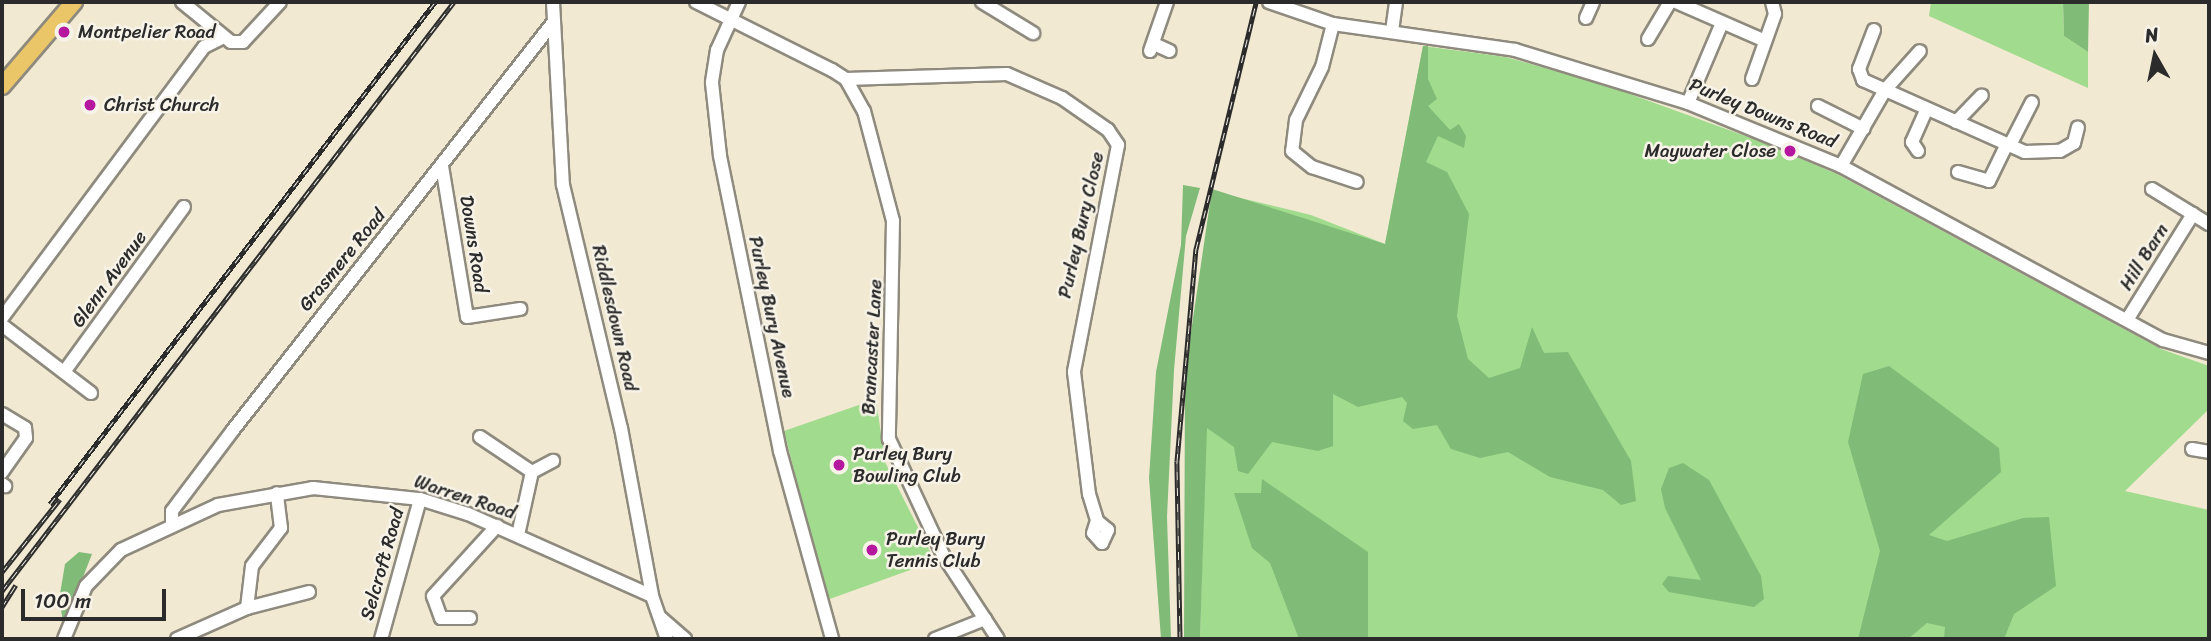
<!DOCTYPE html>
<html>
<head>
<meta charset="utf-8">
<style>
  body { margin:0 }
  #map { position:relative; width:2211px; height:641px; overflow:hidden; background:#f1e9d2; font-family:Sriracha,sans-serif }
  div>[style] { position:absolute }
  .green>* { inset:0; background:#a1db8d }
  .forest>* { inset:0; background:#80bb78 }
  .roads { filter:drop-shadow(2px 0 #8e8a7e) drop-shadow(-2px 0 #8e8a7e) drop-shadow(0 2px #8e8a7e) drop-shadow(0 -2px #8e8a7e) }
  .minor>* { height:12px; margin:-6px; padding:0 6px; transform-origin:6px; border-radius:6px; background:#fff }
  .major>* { height:16px; margin:-8px; padding:0 8px; transform-origin:8px; border-radius:8px; background:#ebc669 }
  .rail>* { height:5px; margin-top:-2.5px; transform-origin:0; background:repeating-linear-gradient(90deg,#f7f3e8 0 8px,#2b2b2b 0 16px); box-sizing:border-box; border-block:2px solid #2b2b2b }
  .dots>* { width:19px; height:19px; translate:-50% -50%; box-sizing:border-box; border:4px solid #f7f3e8; border-radius:50% }
  span { translate:-50% -50%; white-space:nowrap; text-align:center; line-height:1.15; -webkit-text-stroke:5px #f7f3e8; paint-order:stroke }
  .poi-label { font-size:19px; color:#2b2b2b }
  .left { translate:0 -50%; text-align:left }
  .right { translate:-100% -50%; text-align:right }
  .street-label { font-size:19px; color:#2b2b2b }
  .frame { position:absolute; inset:0; border:4px solid #2b2b2b; pointer-events:none }
  .north { position:absolute; left:2120px; top:21px; width:70px; height:70px; -webkit-text-stroke:5px #f7f3e8; paint-order:stroke; rotate:351deg; font-size:19px; font-weight:700; line-height:28px; text-align:center; color:#2b2b2b }
  .north::after { content:''; display:block; margin:auto; width:24px; height:32px; background:#2b2b2b; clip-path:polygon(50% 0,100% 100%,50% 72%,0 100%) }
  .scale { position:absolute; left:21px; top:589px; width:145px; height:32px; box-sizing:border-box; border:4px solid #2b2b2b; border-top:0; padding-left:9px; font-size:21px; line-height:24px; white-space:nowrap; color:#2b2b2b; -webkit-text-stroke:5px #f7f3e8; paint-order:stroke }
</style>
</head>
<body>
<div id="map">
  <div class="green">
    <div style="clip-path:polygon(1931px 2px,2063px 2px,2064px 36px,2088px 52px,2088px 88px,1929px 16px)"></div>
    <div style="clip-path:polygon(1423px 46px,1506px 57px,1608px 86px,1759px 141px,1837px 174px,2161px 349px,2209px 366px,2209px 409px,2125px 491px,2209px 510px,2209px 639px,1200px 639px,1206px 427px,1224px 194px,1311px 215px,1385px 244px)"></div>
    <div style="clip-path:polygon(876px 399px,885px 462px,935px 561px,827px 600px,784px 431px)"></div>
  </div>
  <div class="forest">
    <div style="clip-path:polygon(2063px 2px,2089px 2px,2088px 52px,2064px 36px)"></div>
    <div style="clip-path:polygon(1423px 46px,1428px 46px,1428px 79px,1437px 99px,1428px 106px,1450px 130px,1459px 124px,1466px 136px,1464px 148px,1438px 136px,1426px 162px,1447px 172px,1469px 214px,1457px 316px,1468px 359px,1489px 378px,1520px 368px,1532px 327px,1544px 353px,1568px 352px,1631px 461px,1636px 501px,1621px 505px,1603px 490px,1550px 477px,1508px 452px,1480px 458px,1451px 449px,1437px 425px,1413px 429px,1403px 421px,1407px 403px,1402px 397px,1358px 407px,1333px 394px,1333px 446px,1318px 451px,1272px 442px,1248px 474px,1238px 471px,1234px 447px,1207px 428px,1200px 639px,1184px 639px,1185px 373px,1212px 189px,1385px 244px)"></div>
    <div style="clip-path:polygon(1183px 185px,1200px 188px,1186px 236px,1174px 370px,1167px 517px,1171px 639px,1161px 639px,1149px 478px,1156px 372px,1181px 245px)"></div>
    <div style="clip-path:polygon(1889px 366px,1999px 448px,2001px 472px,1929px 535px,1947px 541px,2023px 518px,2049px 517px,2056px 586px,2014px 614px,2004px 639px,1944px 639px,1945px 627px,1927px 623px,1908px 639px,1858px 639px,1880px 551px,1848px 442px,1863px 374px)"></div>
    <div style="clip-path:polygon(1683px 463px,1709px 480px,1761px 576px,1764px 599px,1754px 607px,1669px 592px,1662px 584px,1668px 576px,1701px 580px,1665px 508px,1661px 489px,1669px 468px)"></div>
    <div style="clip-path:polygon(1262px 479px,1368px 552px,1368px 639px,1299px 639px,1270px 563px,1252px 548px,1234px 493px,1261px 493px)"></div>
    <div style="clip-path:polygon(79px 552px,92px 554px,64px 626px,59px 600px,65px 564px)"></div>
  </div>
  <div class="roads">
    <div class="minor">
      <div style="left:182px;top:2px;width:63px;rotate:39.2deg"></div>
      <div style="left:231px;top:42px;width:12px"></div>
      <div style="left:243px;top:42px;width:54px;rotate:-47.2deg"></div>
      <div style="left:553px;top:2px;width:183px;rotate:86.9deg"></div>
      <div style="left:563px;top:185px;width:250px;rotate:76.6deg"></div>
      <div style="left:621px;top:428px;width:171px;rotate:79.5deg"></div>
      <div style="left:652px;top:596px;width:46px;rotate:70.8deg"></div>
      <div style="left:696px;top:2px;width:152px;rotate:26.6deg"></div>
      <div style="left:832px;top:70px;width:17px;rotate:33deg"></div>
      <div style="left:846px;top:79px;width:37px;rotate:61deg"></div>
      <div style="left:864px;top:111px;width:114px;rotate:75.2deg"></div>
      <div style="left:893px;top:221px;width:218px;rotate:91.1deg"></div>
      <div style="left:889px;top:439px;width:128px;rotate:65deg"></div>
      <div style="left:943px;top:555px;width:100px;rotate:56.8deg"></div>
      <div style="left:739px;top:2px;width:53px;rotate:114.6deg"></div>
      <div style="left:717px;top:50px;width:33px;rotate:99deg"></div>
      <div style="left:712px;top:83px;width:73px;rotate:83.7deg"></div>
      <div style="left:720px;top:156px;width:301px;rotate:78.5deg"></div>
      <div style="left:780px;top:451px;width:195px;rotate:74.5deg"></div>
      <div style="left:982px;top:2px;width:60px;rotate:31.3deg"></div>
      <div style="left:1269px;top:2px;width:68px;rotate:19deg"></div>
      <div style="left:1333px;top:24px;width:184px;rotate:8.1deg"></div>
      <div style="left:1515px;top:50px;width:181px;rotate:17deg"></div>
      <div style="left:1688px;top:103px;width:165px;rotate:22.4deg"></div>
      <div style="left:1841px;top:166px;width:366px;rotate:28.4deg"></div>
      <div style="left:2163px;top:340px;width:48px;rotate:15.8deg"></div>
      <div style="left:1676px;top:2px;width:95px;rotate:23.6deg"></div>
      <div style="left:1586px;top:18px;width:17px;rotate:-66deg"></div>
      <div style="left:1333px;top:24px;width:44px;rotate:104.3deg"></div>
      <div style="left:1322px;top:67px;width:59px;rotate:116.1deg"></div>
      <div style="left:1296px;top:120px;width:31px;rotate:97deg"></div>
      <div style="left:1292px;top:151px;width:26px;rotate:39deg"></div>
      <div style="left:1312px;top:167px;width:47px;rotate:18.4deg"></div>
      <div style="left:1874px;top:30px;width:42px;rotate:111deg"></div>
      <div style="left:1859px;top:69px;width:12px;rotate:70deg"></div>
      <div style="left:1863px;top:80px;width:177px;rotate:24deg"></div>
      <div style="left:2025px;top:152px;width:35px;rotate:-2deg"></div>
      <div style="left:2060px;top:151px;width:16px;rotate:-30deg"></div>
      <div style="left:2074px;top:143px;width:16px;rotate:-76deg"></div>
      <div style="left:1392px;top:31px;width:29px;rotate:-82deg"></div>
      <div style="left:1648px;top:39px;width:43px;rotate:-59.3deg"></div>
      <div style="left:1154px;top:44px;width:17px;rotate:24deg"></div>
      <div style="left:1150px;top:51px;width:52px;rotate:-70.9deg"></div>
      <div style="left:846px;top:79px;width:161px;rotate:-1.8deg"></div>
      <div style="left:1007px;top:74px;width:60px;rotate:23.6deg"></div>
      <div style="left:1062px;top:98px;width:56px;rotate:34.8deg"></div>
      <div style="left:1108px;top:130px;width:18px;rotate:56deg"></div>
      <div style="left:1118px;top:145px;width:231px;rotate:101deg"></div>
      <div style="left:1074px;top:372px;width:123px;rotate:83deg"></div>
      <div style="left:1089px;top:494px;width:28px;rotate:73deg"></div>
      <div style="left:1097px;top:521px;width:14px;rotate:39deg"></div>
      <div style="left:1108px;top:530px;width:14px;rotate:115deg"></div>
      <div style="left:1102px;top:543px;width:13px;rotate:-132deg"></div>
      <div style="left:1093px;top:533px;width:13px;rotate:-72deg"></div>
      <div style="left:1752px;top:79px;width:69px;rotate:-70.5deg"></div>
      <div style="left:1775px;top:14px;width:12px;rotate:-104deg"></div>
      <div style="left:1688px;top:103px;width:87px;rotate:-67deg"></div>
      <div style="left:1818px;top:106px;width:51px;rotate:26.6deg"></div>
      <div style="left:1956px;top:122px;width:37px;rotate:-46deg"></div>
      <div style="left:2010px;top:145px;width:48px;rotate:-62.9deg"></div>
      <div style="left:1918px;top:151px;width:11px;rotate:-124deg"></div>
      <div style="left:1912px;top:142px;width:36px;rotate:-66deg"></div>
      <div style="left:442px;top:166px;width:153px;rotate:80.6deg"></div>
      <div style="left:467px;top:317px;width:54px;rotate:-8.6deg"></div>
      <div style="left:1841px;top:166px;width:88px;rotate:-59.9deg"></div>
      <div style="left:1885px;top:90px;width:52px;rotate:-48.1deg"></div>
      <div style="left:1958px;top:172px;width:32px;rotate:16deg"></div>
      <div style="left:1989px;top:181px;width:41px;rotate:-64.1deg"></div>
      <div style="left:2152px;top:189px;width:67px;rotate:31.6deg"></div>
      <div style="left:2px;top:318px;width:338px;rotate:-53.3deg"></div>
      <div style="left:204px;top:47px;width:18px;rotate:-27deg"></div>
      <div style="left:2127px;top:320px;width:125px;rotate:-58.1deg"></div>
      <div style="left:2px;top:325px;width:112px;rotate:37.4deg"></div>
      <div style="left:64px;top:372px;width:204px;rotate:-54deg"></div>
      <div style="left:2px;top:414px;width:27px;rotate:31deg"></div>
      <div style="left:25px;top:428px;width:10px;rotate:84deg"></div>
      <div style="left:26px;top:438px;width:42px;rotate:125.2deg"></div>
      <div style="left:480px;top:437px;width:63px;rotate:33.9deg"></div>
      <div style="left:2192px;top:449px;width:17px;rotate:10deg"></div>
      <div style="left:2px;top:484px;width:4px;rotate:34deg"></div>
      <div style="left:172px;top:525px;width:14px;rotate:-90deg"></div>
      <div style="left:172px;top:511px;width:101px;rotate:-53deg"></div>
      <div style="left:233px;top:430px;width:516px;rotate:-51.84deg"></div>
      <div style="left:518px;top:535px;width:65px;rotate:-77.5deg"></div>
      <div style="left:532px;top:472px;width:24px;rotate:-28deg"></div>
      <div style="left:247px;top:608px;width:64px;rotate:-14.5deg"></div>
      <div style="left:470px;top:618px;width:29px;rotate:180deg"></div>
      <div style="left:441px;top:618px;width:23px;rotate:-110deg"></div>
      <div style="left:433px;top:596px;width:95px;rotate:-47.6deg"></div>
      <div style="left:661px;top:618px;width:32px;rotate:41deg"></div>
      <div style="left:64px;top:639px;width:57px;rotate:-67.5deg"></div>
      <div style="left:86px;top:586px;width:50px;rotate:-45.8deg"></div>
      <div style="left:121px;top:550px;width:107px;rotate:-24.9deg"></div>
      <div style="left:218px;top:505px;width:97px;rotate:-10.1deg"></div>
      <div style="left:313px;top:488px;width:108px;rotate:5.9deg"></div>
      <div style="left:420px;top:499px;width:50px;rotate:17.4deg"></div>
      <div style="left:468px;top:514px;width:201px;rotate:24deg"></div>
      <div style="left:177px;top:639px;width:77px;rotate:-23.9deg"></div>
      <div style="left:247px;top:608px;width:42px;rotate:-83.2deg"></div>
      <div style="left:252px;top:566px;width:48px;rotate:-52.7deg"></div>
      <div style="left:281px;top:528px;width:35px;rotate:-97deg"></div>
      <div style="left:381px;top:639px;width:145px;rotate:-74.4deg"></div>
      <div style="left:935px;top:639px;width:54px;rotate:-21.8deg"></div>
    </div>
    <div class="major">
      <div style="left:2px;top:86px;width:111px;rotate:-49.4deg"></div>
    </div>
  </div>
  <div class="rail">
    <div style="left:50px;top:504px;width:633px;rotate:-52.51deg"></div>
    <div style="left:2px;top:572px;width:93px;rotate:-51.5deg"></div>
    <div style="left:2px;top:591px;width:742px;rotate:-52.5deg"></div>
    <div style="left:2px;top:607px;width:26px;rotate:-58deg"></div>
    <div style="left:1180px;top:639px;width:178px;rotate:-91deg"></div>
    <div style="left:1177px;top:461px;width:213px;rotate:-84.9deg"></div>
    <div style="left:1196px;top:249px;width:254px;rotate:-76.3deg"></div>
  </div>
  <div class="dots">
    <div style="left:64px;top:32px;background:#b5179e"></div>
    <div style="left:90px;top:105px;background:#b5179e"></div>
    <div style="left:1790px;top:151px;background:#b5179e"></div>
    <div style="left:839px;top:465px;background:#b5179e"></div>
    <div style="left:872px;top:550px;background:#b5179e"></div>
  </div>
  <div class="poi-label">
    <span class="left" style="left:78px;top:32px">Montpelier Road</span>
    <span class="left" style="left:104px;top:105px">Christ Church</span>
    <span class="right" style="left:1776px;top:151px">Maywater Close</span>
    <span class="left" style="left:853px;top:465px">Purley Bury<br>Bowling Club</span>
    <span class="left" style="left:886px;top:550px">Purley Bury<br>Tennis Club</span>
  </div>
  <div class="street-label">
    <span style="left:1763px;top:113px;rotate:22deg">Purley Downs Road</span>
    <span style="left:1081px;top:225px;rotate:-77deg">Purley Bury Close</span>
    <span style="left:474px;top:244px;rotate:81deg">Downs Road</span>
    <span style="left:2144px;top:257px;rotate:-58deg">Hill Barn</span>
    <span style="left:342px;top:260px;rotate:-51deg">Grasmere Road</span>
    <span style="left:109px;top:279px;rotate:-54deg">Glenn Avenue</span>
    <span style="left:772px;top:317px;rotate:78deg">Purley Bury Avenue</span>
    <span style="left:615px;top:318px;rotate:77deg">Riddlesdown Road</span>
    <span style="left:872px;top:347px;rotate:-87deg">Brancaster Lane</span>
    <span style="left:465px;top:497px;rotate:18deg">Warren Road</span>
    <span style="left:382px;top:564px;rotate:-74deg">Selcroft Road</span>
  </div>
  <div class="frame"></div>
  <div class="north">N</div>
  <div class="scale">100 m</div>
</div>
</body>
</html>
